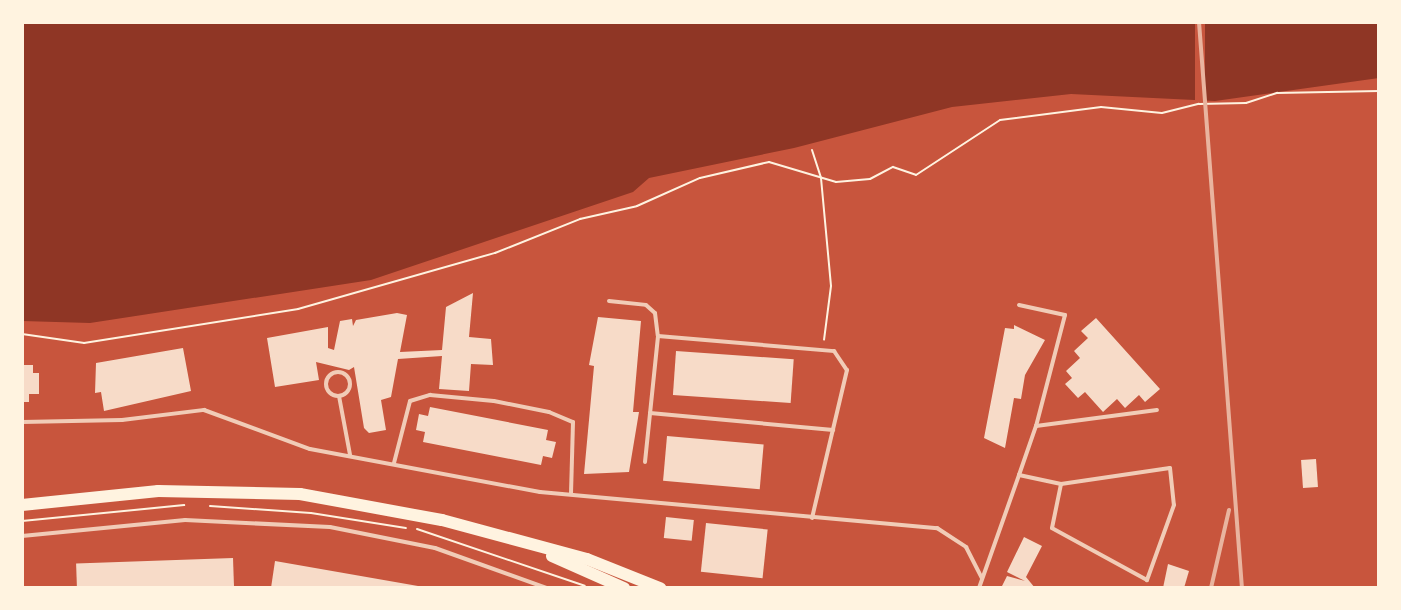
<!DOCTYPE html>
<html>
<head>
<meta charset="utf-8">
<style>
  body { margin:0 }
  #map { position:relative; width:1401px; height:610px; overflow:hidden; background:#c8553d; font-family:Figtree,sans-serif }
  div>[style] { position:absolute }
  .water>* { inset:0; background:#8f3625 }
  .pier>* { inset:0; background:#c8553d; transform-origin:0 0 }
  .building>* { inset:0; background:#f7dbc8; transform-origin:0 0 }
  .path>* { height:2px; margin:-1px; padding:0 1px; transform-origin:1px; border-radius:1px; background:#fff3e0 }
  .service>* { height:4px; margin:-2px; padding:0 2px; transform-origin:2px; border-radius:2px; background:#f1ccb7 }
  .service>.ring { margin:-2px; padding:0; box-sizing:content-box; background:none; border:4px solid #f1ccb7; border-radius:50% }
  .trunk>* { height:12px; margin:-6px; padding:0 6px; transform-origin:6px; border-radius:6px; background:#fff3e0 }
  .rail>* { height:4px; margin:-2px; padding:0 2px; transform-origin:2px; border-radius:2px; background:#e9b49f }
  span { translate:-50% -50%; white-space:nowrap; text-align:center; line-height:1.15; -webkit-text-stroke:8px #fff3e0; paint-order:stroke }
  .frame { position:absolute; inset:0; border:24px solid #fff3e0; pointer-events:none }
</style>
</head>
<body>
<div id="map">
  <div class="water">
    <div style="clip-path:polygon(22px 22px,1379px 22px,1379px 78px,1215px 101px,1071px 94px,952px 107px,794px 148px,649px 178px,633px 192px,371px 280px,90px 323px,22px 321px)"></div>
  </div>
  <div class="pier">
    <div style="left:1195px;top:22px;width:10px;height:83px"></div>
  </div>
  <div class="building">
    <div style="clip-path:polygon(473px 293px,469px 337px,491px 339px,493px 365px,471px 364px,469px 391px,439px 389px,442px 356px,398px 359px,391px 397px,381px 400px,386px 430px,369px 433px,364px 428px,354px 367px,349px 370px,316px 362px,319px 380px,275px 387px,267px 338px,328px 327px,328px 348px,334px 350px,340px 321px,352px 319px,353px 326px,356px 320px,397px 313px,407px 315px,400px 352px,442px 350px,446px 307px)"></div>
    <div style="clip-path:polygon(598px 317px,641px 321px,633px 412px,639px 412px,629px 472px,584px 474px,594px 366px,589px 365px)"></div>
    <div style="clip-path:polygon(1096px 318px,1160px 389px,1145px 402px,1139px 395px,1125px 408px,1117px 399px,1103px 412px,1085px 392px,1078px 398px,1065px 384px,1072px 378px,1066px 371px,1080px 358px,1074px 351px,1088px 338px,1081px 331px)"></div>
    <div style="clip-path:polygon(1014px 325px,1045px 340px,1025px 375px,1021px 399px,1014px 398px,1005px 448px,984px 438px,1005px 328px,1014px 329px)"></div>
    <div style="clip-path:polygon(183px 348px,191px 391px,104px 411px,101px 392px,95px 393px,96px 363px)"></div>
    <div style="left:676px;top:351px;width:118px;height:44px;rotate:4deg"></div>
    <div style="clip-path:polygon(22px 365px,33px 365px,33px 373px,39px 373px,39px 394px,29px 394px,29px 402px,24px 402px,22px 394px)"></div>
    <div style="clip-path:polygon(430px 407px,548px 430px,546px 440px,556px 442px,552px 458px,543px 456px,541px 465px,423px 442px,425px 432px,416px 430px,419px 414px,428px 416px)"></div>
    <div style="left:667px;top:436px;width:97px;height:45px;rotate:5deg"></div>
    <div style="left:1316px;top:459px;width:28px;height:15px;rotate:86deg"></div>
    <div style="left:666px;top:517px;width:28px;height:21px;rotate:6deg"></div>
    <div style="left:706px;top:523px;width:62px;height:49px;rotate:6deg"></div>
    <div style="clip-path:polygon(1024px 537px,1042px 546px,1026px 577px,1035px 588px,1001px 588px,1007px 576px,1025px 581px,1007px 572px)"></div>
    <div style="left:233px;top:558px;width:30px;height:157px;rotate:88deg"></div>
    <div style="clip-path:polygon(275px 561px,418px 586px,418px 588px,271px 588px)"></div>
    <div style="clip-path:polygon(1168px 564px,1189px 571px,1184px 588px,1163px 588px)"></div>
  </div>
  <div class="path">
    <div style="left:812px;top:150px;width:29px;rotate:72deg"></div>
    <div style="left:821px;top:178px;width:108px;rotate:84.7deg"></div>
    <div style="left:831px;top:286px;width:54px;rotate:97.4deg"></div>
    <div style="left:22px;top:334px;width:63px;rotate:8.3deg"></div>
    <div style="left:84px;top:343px;width:217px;rotate:-9deg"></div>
    <div style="left:298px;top:309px;width:205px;rotate:-15.9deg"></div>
    <div style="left:495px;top:253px;width:92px;rotate:-21.8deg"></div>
    <div style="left:580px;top:219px;width:58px;rotate:-12.8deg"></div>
    <div style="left:637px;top:206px;width:69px;rotate:-24deg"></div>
    <div style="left:700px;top:178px;width:71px;rotate:-13.1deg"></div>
    <div style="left:769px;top:162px;width:70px;rotate:16.6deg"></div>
    <div style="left:836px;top:182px;width:34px;rotate:-5deg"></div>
    <div style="left:870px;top:179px;width:26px;rotate:-28deg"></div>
    <div style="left:893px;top:167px;width:24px;rotate:19deg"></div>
    <div style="left:916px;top:175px;width:100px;rotate:-33.2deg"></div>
    <div style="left:1000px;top:120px;width:102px;rotate:-7.3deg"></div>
    <div style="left:1101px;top:107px;width:61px;rotate:5.6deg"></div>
    <div style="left:1162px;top:113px;width:38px;rotate:-14deg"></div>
    <div style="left:1199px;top:104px;width:47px;rotate:-1.2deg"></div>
    <div style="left:1246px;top:103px;width:33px;rotate:-18deg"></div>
    <div style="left:1277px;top:93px;width:102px;rotate:-1.1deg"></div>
    <div style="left:210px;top:506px;width:101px;rotate:4deg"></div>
    <div style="left:311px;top:513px;width:96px;rotate:9deg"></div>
    <div style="left:22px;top:521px;width:163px;rotate:-5.6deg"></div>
    <div style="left:417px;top:529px;width:177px;rotate:18.7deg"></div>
  </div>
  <div class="service">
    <div style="left:609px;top:301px;width:37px;rotate:6deg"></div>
    <div style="left:646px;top:305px;width:12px;rotate:42deg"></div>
    <div style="left:655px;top:313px;width:23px;rotate:83deg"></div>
    <div style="left:1019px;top:305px;width:47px;rotate:12.3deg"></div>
    <div style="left:1065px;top:315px;width:115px;rotate:104.6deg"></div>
    <div class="ring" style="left:326px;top:372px;width:20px;height:20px"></div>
    <div style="left:339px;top:396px;width:60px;rotate:79.4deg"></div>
    <div style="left:650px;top:413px;width:184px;rotate:5.3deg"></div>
    <div style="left:22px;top:422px;width:100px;rotate:-1.1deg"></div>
    <div style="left:122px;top:420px;width:83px;rotate:-7deg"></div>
    <div style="left:204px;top:410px;width:113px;rotate:20.2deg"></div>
    <div style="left:310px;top:449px;width:234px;rotate:10.6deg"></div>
    <div style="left:540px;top:492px;width:399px;rotate:5.2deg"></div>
    <div style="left:937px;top:528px;width:35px;rotate:33deg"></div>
    <div style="left:966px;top:547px;width:35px;rotate:63deg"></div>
    <div style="left:645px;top:462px;width:127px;rotate:-84.1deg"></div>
    <div style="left:658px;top:336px;width:177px;rotate:4.9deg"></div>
    <div style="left:834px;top:351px;width:23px;rotate:56deg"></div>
    <div style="left:847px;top:370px;width:152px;rotate:103.3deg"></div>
    <div style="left:394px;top:463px;width:64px;rotate:-75.5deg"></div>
    <div style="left:410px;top:401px;width:21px;rotate:-17deg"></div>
    <div style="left:430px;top:395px;width:64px;rotate:5.4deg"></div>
    <div style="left:494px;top:401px;width:56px;rotate:11.3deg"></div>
    <div style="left:549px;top:412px;width:26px;rotate:23deg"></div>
    <div style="left:573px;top:422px;width:72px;rotate:91.6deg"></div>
    <div style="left:1170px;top:468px;width:37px;rotate:84deg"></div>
    <div style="left:1174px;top:505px;width:80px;rotate:109.8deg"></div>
    <div style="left:1147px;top:580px;width:108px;rotate:-151.3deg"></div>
    <div style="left:1052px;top:528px;width:45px;rotate:-78.4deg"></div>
    <div style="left:1061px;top:484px;width:110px;rotate:-8.4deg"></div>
    <div style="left:1019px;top:475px;width:52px;rotate:-70.9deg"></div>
    <div style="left:1036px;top:426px;width:122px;rotate:-7.5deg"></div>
    <div style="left:22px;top:536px;width:164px;rotate:-5.6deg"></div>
    <div style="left:185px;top:520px;width:145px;rotate:2.8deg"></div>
    <div style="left:330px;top:527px;width:107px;rotate:11.3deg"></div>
    <div style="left:435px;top:548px;width:119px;rotate:19.7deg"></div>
    <div style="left:979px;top:588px;width:120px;rotate:-70.5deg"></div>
    <div style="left:1019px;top:475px;width:43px;rotate:12.1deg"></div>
  </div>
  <div class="trunk">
    <div style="left:22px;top:505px;width:137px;rotate:-5.9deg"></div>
    <div style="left:158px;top:491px;width:142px;rotate:1.2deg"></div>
    <div style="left:300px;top:494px;width:144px;rotate:10.4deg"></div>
    <div style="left:442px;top:520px;width:150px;rotate:15.1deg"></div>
    <div style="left:587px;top:559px;width:79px;rotate:21.7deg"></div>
    <div style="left:552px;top:556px;width:79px;rotate:24deg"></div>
  </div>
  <div class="rail">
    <div style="left:1199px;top:22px;width:568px;rotate:85.66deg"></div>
    <div style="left:1211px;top:588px;width:80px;rotate:-77deg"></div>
  </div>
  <div class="frame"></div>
</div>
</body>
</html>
